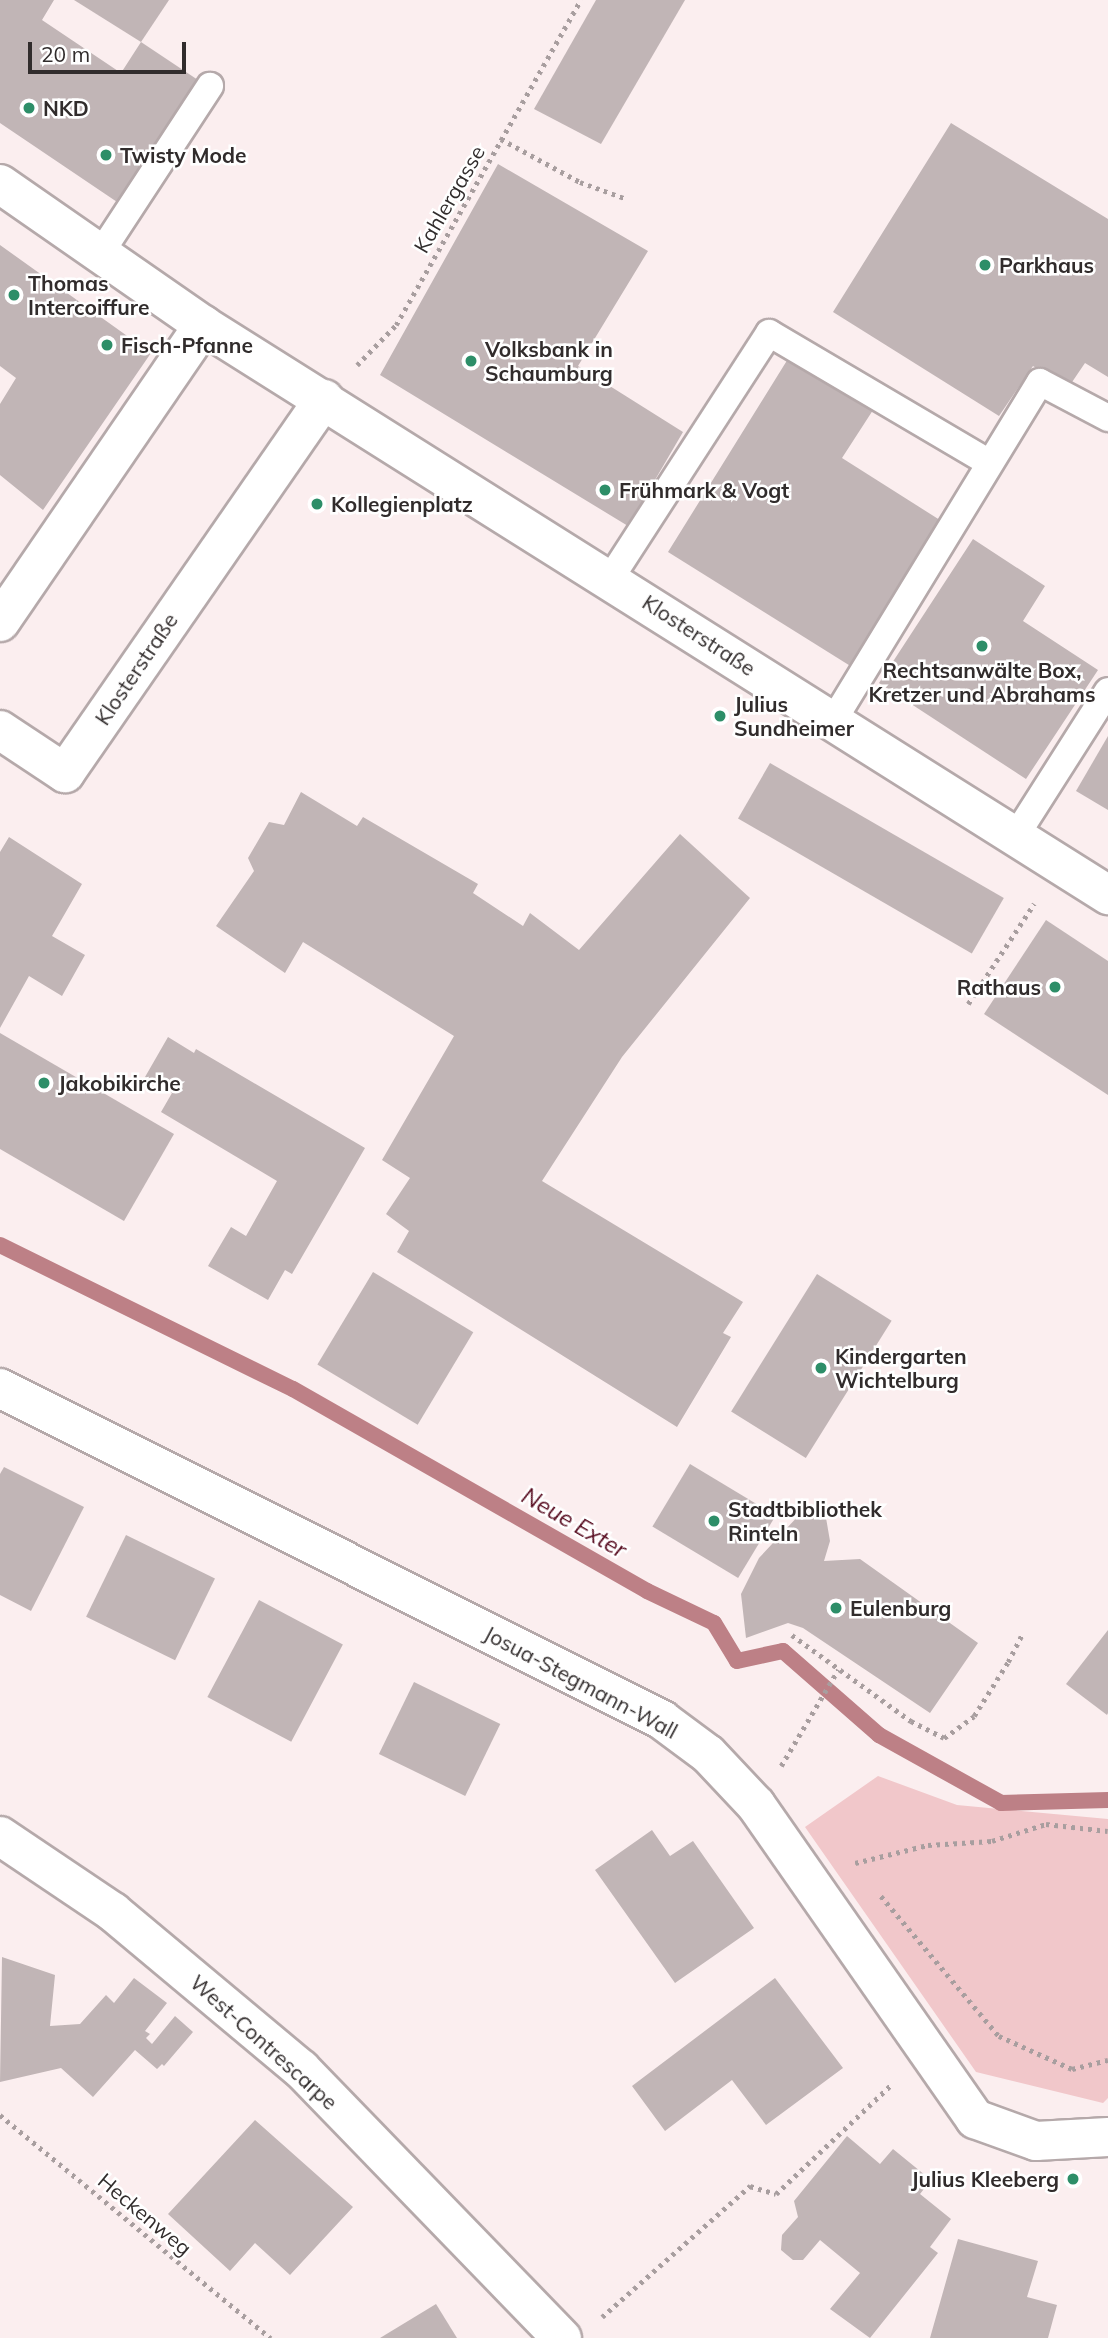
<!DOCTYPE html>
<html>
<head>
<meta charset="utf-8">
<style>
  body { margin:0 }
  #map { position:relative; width:1108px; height:2338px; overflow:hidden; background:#fbeeef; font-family:Mulish,sans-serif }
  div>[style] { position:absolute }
  .green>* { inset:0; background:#f1c7ca }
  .stream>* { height:16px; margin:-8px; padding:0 8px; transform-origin:8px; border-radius:8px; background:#bd8086 }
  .building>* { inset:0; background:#c1b5b6; transform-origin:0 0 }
  .path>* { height:4.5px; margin-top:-2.25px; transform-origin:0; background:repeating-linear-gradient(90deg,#a89e9f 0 3.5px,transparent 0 8.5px) }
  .roads { filter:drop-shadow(2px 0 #b5a9aa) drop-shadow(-2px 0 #b5a9aa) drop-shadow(0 2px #b5a9aa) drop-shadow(0 -2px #b5a9aa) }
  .lane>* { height:26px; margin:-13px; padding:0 13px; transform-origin:13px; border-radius:13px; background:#fff }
  .street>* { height:38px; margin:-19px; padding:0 19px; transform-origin:19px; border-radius:19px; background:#fff }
  .dots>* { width:19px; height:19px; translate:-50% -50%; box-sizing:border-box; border:4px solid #fff; border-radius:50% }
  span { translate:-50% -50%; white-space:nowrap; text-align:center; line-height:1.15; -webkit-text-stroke:5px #fff; paint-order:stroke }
  .poi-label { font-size:21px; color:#312c2c; font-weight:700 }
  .left { translate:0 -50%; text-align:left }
  .right { translate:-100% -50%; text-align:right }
  .street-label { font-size:21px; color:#312c2c }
  .water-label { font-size:23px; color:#560a1e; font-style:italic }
  .scale { position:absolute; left:28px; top:42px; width:158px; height:32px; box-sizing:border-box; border:4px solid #312c2c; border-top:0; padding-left:9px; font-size:21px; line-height:24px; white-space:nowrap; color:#312c2c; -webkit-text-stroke:5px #fff; paint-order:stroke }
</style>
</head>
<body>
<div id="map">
  <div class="green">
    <div style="clip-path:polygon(878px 1776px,957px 1805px,1108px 1819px,1108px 2098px,1103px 2103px,976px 2072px,805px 1827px)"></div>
  </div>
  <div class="stream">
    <div style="left:0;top:1245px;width:326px;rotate:26.2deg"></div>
    <div style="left:293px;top:1389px;width:408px;rotate:29.7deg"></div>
    <div style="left:647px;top:1591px;width:74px;rotate:25.5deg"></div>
    <div style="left:714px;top:1623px;width:44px;rotate:58.8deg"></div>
    <div style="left:737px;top:1661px;width:47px;rotate:-12.3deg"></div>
    <div style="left:783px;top:1651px;width:128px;rotate:41.2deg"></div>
    <div style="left:879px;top:1735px;width:140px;rotate:29.1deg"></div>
    <div style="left:1001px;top:1803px;width:107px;rotate:-1.6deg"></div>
  </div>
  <div class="building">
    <div style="clip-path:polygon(0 0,54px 0,42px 20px,121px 73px,141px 42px,204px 84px,123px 206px,0 123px)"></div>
    <div style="clip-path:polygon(74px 0,169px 0,141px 42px)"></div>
    <div style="clip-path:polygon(596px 0,685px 0,601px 144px,534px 109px)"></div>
    <div style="clip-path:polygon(951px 123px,1108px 219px,1108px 377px,1085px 363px,1068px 388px,1033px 366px,999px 416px,833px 312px)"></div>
    <div style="clip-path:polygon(498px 164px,648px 251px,578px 366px,683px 432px,628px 526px,380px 375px)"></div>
    <div style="clip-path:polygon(0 245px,151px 353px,43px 510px,0 475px,0 404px,16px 378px,0 366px)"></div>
    <div style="clip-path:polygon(791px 354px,875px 407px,842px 458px,943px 522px,852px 667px,668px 552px)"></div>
    <div style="clip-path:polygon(973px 539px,1045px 586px,1023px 621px,1098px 670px,1026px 779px,879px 683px)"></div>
    <div style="clip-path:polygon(1108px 736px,1108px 810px,1076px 791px)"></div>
    <div style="left:770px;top:763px;width:270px;height:64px;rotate:30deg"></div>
    <div style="clip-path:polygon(301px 792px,357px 826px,363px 817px,478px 884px,473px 893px,523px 926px,530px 913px,579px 950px,680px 834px,750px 898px,622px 1057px,542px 1181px,743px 1302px,723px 1333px,731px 1337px,677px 1427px,397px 1252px,409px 1231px,386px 1214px,410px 1178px,382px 1160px,454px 1036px,303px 942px,285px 973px,216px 926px,254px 871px,248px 858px,269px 822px,284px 825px)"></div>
    <div style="clip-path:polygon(9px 837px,82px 884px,52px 936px,85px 955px,62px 996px,29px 976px,0 1028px,0 852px)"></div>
    <div style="clip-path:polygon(1046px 920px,1108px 961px,1108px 1095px,984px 1014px)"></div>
    <div style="clip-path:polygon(0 1033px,174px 1134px,124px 1221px,0 1149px)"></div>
    <div style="clip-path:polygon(168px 1037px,194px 1053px,196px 1049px,365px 1148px,292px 1274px,285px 1270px,268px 1300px,208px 1266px,231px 1227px,246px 1236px,277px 1181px,161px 1112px,172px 1093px,145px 1077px)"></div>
    <div style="left:373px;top:1272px;width:117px;height:108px;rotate:31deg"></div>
    <div style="left:817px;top:1274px;width:88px;height:162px;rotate:32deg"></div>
    <div style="left:690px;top:1464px;width:100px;height:73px;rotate:31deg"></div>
    <div style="clip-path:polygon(4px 1467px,84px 1507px,31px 1611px,0 1595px,0 1474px)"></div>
    <div style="clip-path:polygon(825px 1512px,830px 1541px,824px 1561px,860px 1559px,978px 1643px,930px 1713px,803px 1628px,788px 1623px,746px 1638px,741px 1594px,759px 1558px,800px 1514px)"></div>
    <div style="left:126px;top:1535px;width:99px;height:91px;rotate:26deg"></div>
    <div style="left:259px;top:1600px;width:95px;height:110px;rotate:28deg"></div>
    <div style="clip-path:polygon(1108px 1630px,1108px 1713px,1107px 1715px,1066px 1684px)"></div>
    <div style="left:414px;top:1682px;width:96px;height:80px;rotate:26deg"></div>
    <div style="clip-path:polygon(652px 1830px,670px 1856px,693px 1841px,754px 1928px,675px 1983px,595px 1870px)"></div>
    <div style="clip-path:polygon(2px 1957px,55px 1975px,50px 2026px,80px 2024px,106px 1995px,114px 2003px,134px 1978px,167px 2003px,145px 2031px,150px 2034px,146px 2038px,152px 2044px,175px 2016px,193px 2032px,164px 2066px,162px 2064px,157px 2069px,135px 2050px,93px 2097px,61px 2068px,0 2082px)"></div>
    <div style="clip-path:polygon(775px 1978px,843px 2068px,766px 2125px,732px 2080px,665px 2131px,632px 2086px)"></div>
    <div style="clip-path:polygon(255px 2120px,353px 2207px,290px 2275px,255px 2243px,230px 2271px,168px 2214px)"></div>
    <div style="clip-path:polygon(847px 2136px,880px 2164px,893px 2149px,931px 2180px,920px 2194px,951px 2219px,930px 2247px,938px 2253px,870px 2338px,830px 2309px,860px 2273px,820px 2240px,803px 2260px,793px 2260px,781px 2250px,782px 2235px,798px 2217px,794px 2201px)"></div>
    <div style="clip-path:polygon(958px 2239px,1038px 2261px,1027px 2297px,1057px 2305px,1048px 2338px,930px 2338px)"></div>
    <div style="clip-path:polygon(436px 2304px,457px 2338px,380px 2338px)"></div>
  </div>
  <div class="path">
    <div style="left:501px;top:139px;width:90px;rotate:28.6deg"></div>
    <div style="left:580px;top:182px;width:50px;rotate:19.9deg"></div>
    <div style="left:357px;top:365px;width:56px;rotate:-45.7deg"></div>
    <div style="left:396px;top:325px;width:374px;rotate:-60.4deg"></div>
    <div style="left:968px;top:1004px;width:120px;rotate:-56.6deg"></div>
    <div style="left:792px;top:1635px;width:147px;rotate:35.9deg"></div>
    <div style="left:911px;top:1721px;width:37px;rotate:27deg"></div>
    <div style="left:944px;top:1738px;width:37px;rotate:-36deg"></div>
    <div style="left:974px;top:1716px;width:64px;rotate:-57.8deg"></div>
    <div style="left:1008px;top:1662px;width:31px;rotate:-63deg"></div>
    <div style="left:781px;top:1766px;width:112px;rotate:-59.3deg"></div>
    <div style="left:855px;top:1863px;width:75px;rotate:-13.9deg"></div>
    <div style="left:928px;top:1845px;width:64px;rotate:-3.6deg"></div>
    <div style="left:992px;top:1841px;width:57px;rotate:-17.5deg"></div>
    <div style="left:1046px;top:1824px;width:62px;rotate:6.4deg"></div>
    <div style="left:881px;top:1896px;width:183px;rotate:49.9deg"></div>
    <div style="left:999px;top:2036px;width:80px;rotate:24.3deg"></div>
    <div style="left:1072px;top:2069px;width:37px;rotate:-14deg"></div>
    <div style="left:0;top:2115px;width:351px;rotate:39.5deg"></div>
    <div style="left:602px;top:2317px;width:198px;rotate:-41.5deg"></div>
    <div style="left:750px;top:2186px;width:27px;rotate:17deg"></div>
    <div style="left:776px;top:2194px;width:161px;rotate:-43.5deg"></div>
  </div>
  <div class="roads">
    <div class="lane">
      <div style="left:100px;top:254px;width:201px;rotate:-56.8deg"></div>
      <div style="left:610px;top:579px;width:293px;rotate:-57.1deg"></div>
      <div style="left:769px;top:333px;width:256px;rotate:30.5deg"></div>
      <div style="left:833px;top:721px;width:397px;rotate:-58.6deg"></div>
      <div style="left:1040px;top:382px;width:77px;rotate:27.9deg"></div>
      <div style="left:1015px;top:837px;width:173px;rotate:-57.5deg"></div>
    </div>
    <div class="street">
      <div style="left:0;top:184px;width:247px;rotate:34.8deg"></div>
      <div style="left:203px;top:325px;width:1070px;rotate:32.2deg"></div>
      <div style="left:0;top:622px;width:360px;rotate:-55.6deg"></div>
      <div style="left:0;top:730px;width:78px;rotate:33.5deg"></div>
      <div style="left:65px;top:773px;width:455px;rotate:-55.3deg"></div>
      <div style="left:0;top:1388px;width:741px;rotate:26.63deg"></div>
      <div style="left:662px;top:1720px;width:57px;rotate:36.5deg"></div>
      <div style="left:708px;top:1754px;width:70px;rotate:46.7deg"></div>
      <div style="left:756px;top:1805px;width:383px;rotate:55.1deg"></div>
      <div style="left:975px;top:2119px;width:65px;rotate:19.8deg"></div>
      <div style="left:1036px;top:2141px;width:72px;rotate:-3.2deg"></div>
      <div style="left:0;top:1836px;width:136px;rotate:33.9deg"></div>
      <div style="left:113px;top:1912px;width:245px;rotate:39.9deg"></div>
      <div style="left:301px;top:2069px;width:375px;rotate:45.9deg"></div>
    </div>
  </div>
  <div class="dots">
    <div style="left:29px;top:108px;background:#2d8e68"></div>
    <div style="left:106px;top:155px;background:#2d8e68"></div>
    <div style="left:985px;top:265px;background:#2d8e68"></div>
    <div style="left:14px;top:295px;background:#2d8e68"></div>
    <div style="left:107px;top:345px;background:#2d8e68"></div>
    <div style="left:471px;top:361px;background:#2d8e68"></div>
    <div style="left:605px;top:490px;background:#2d8e68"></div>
    <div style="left:317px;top:504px;background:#2d8e68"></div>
    <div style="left:982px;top:646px;background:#2d8e68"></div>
    <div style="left:720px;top:716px;background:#2d8e68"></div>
    <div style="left:1055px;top:987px;background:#2d8e68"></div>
    <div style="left:44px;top:1083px;background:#2d8e68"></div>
    <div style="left:821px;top:1368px;background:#2d8e68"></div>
    <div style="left:714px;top:1521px;background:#2d8e68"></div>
    <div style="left:836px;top:1608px;background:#2d8e68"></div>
    <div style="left:1073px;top:2179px;background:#2d8e68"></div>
  </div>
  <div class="poi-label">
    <span class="left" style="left:43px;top:108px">NKD</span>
    <span class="left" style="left:120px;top:155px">Twisty Mode</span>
    <span class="left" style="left:999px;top:265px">Parkhaus</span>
    <span class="left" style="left:28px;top:295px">Thomas<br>Intercoiffure</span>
    <span class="left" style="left:121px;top:345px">Fisch-Pfanne</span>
    <span class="left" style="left:485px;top:361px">Volksbank in<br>Schaumburg</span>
    <span class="left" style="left:619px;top:490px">Frühmark &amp; Vogt</span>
    <span class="left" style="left:331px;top:504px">Kollegienplatz</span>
    <span style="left:982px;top:682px">Rechtsanwälte Box,<br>Kretzer und Abrahams</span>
    <span class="left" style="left:734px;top:716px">Julius<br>Sundheimer</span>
    <span class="right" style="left:1041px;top:987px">Rathaus</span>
    <span class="left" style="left:58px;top:1083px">Jakobikirche</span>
    <span class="left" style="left:835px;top:1368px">Kindergarten<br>Wichtelburg</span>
    <span class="left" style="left:728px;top:1521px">Stadtbibliothek<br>Rinteln</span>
    <span class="left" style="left:850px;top:1608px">Eulenburg</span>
    <span class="right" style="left:1059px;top:2179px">Julius Kleeberg</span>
  </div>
  <div class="street-label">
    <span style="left:449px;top:199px;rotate:-60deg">Kahlergasse</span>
    <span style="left:699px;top:635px;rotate:33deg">Klosterstraße</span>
    <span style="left:136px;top:669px;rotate:-56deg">Klosterstraße</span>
    <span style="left:581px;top:1682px;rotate:28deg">Josua-Stegmann-Wall</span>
    <span style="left:264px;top:2042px;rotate:42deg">West-Contrescarpe</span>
    <span style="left:145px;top:2214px;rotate:40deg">Heckenweg</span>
  </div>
  <div class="water-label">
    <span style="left:574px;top:1523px;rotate:30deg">Neue Exter</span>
  </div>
  <div class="scale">20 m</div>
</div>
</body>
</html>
